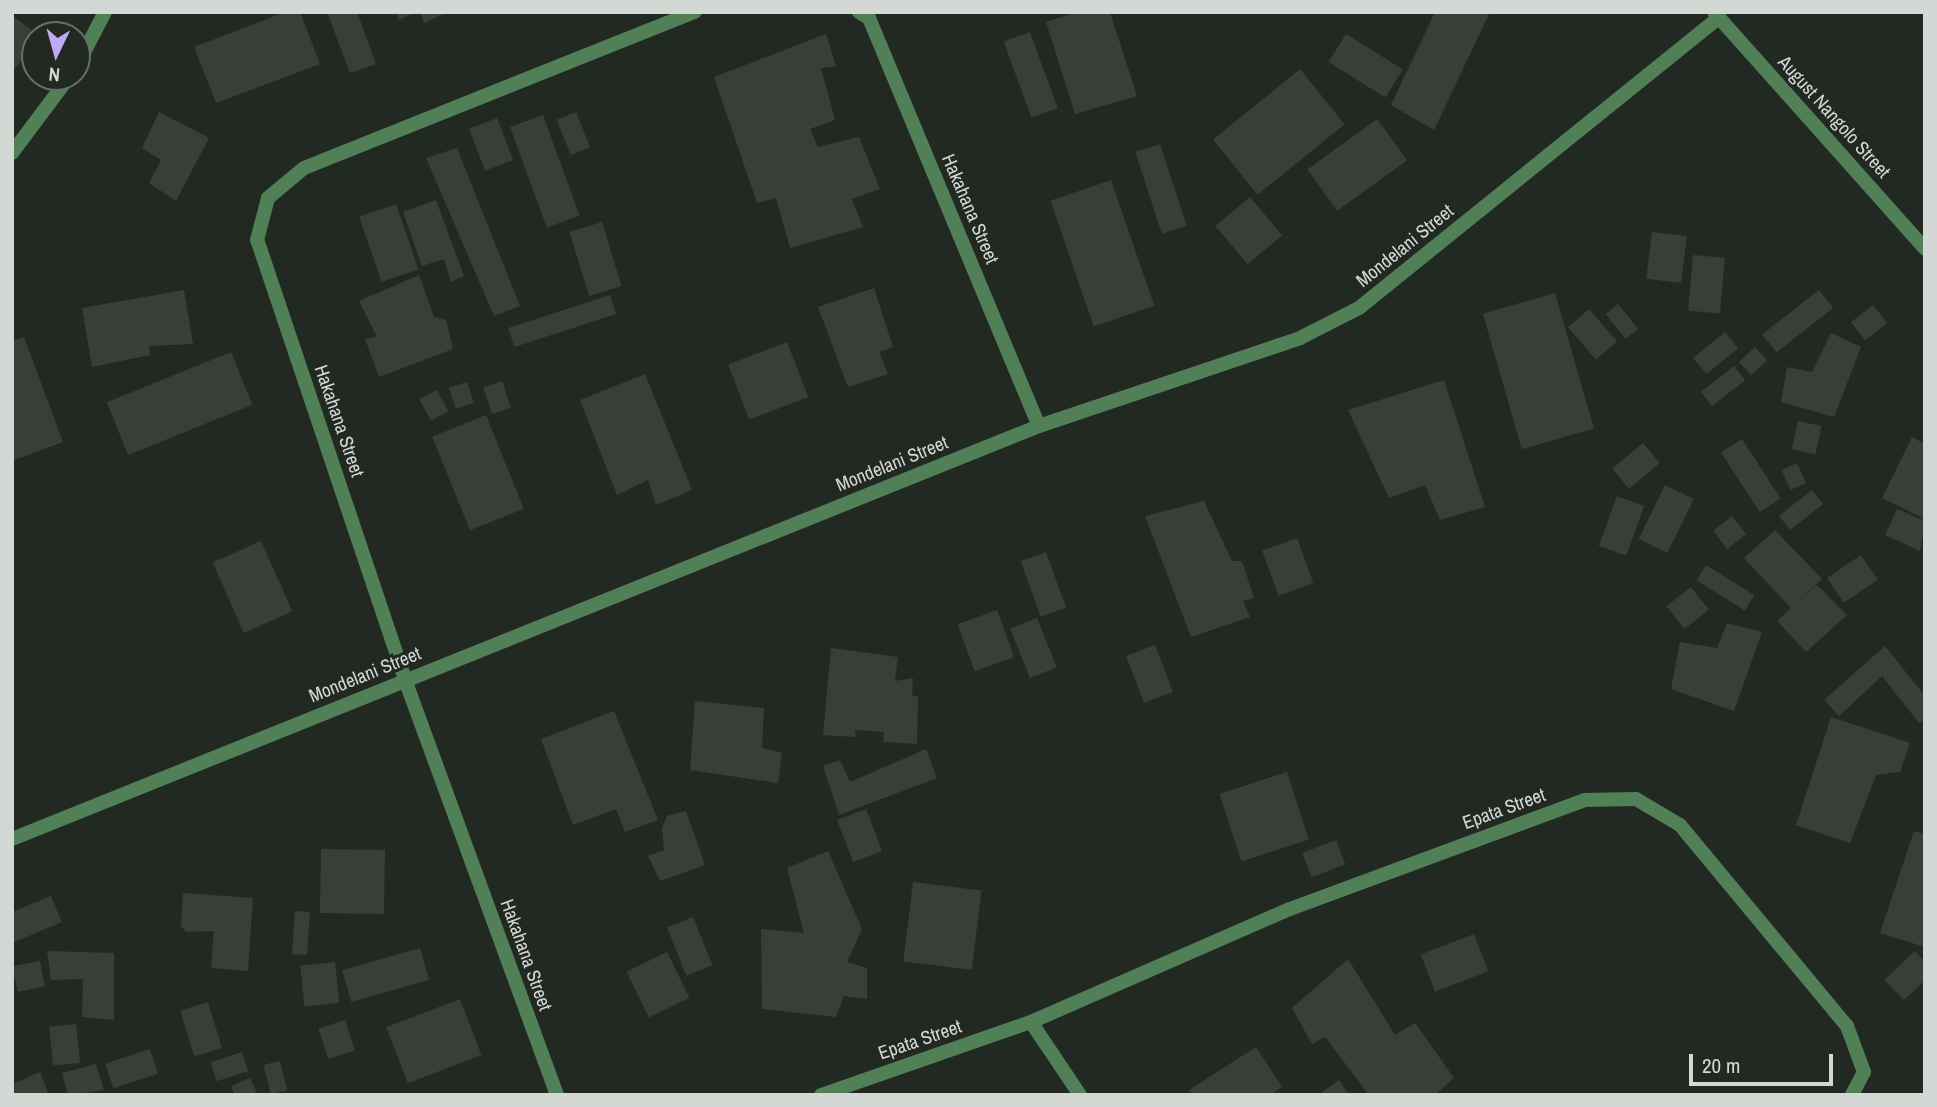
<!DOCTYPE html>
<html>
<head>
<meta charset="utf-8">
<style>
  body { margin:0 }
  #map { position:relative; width:1937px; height:1107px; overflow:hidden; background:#222923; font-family:"Archivo Narrow",sans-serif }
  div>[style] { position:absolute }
  .building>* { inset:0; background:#383f39; transform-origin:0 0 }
  .street>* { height:14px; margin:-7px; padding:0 7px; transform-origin:7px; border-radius:7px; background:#518056 }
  span { translate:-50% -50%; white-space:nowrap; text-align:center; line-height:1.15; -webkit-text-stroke:6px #222923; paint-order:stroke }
  .street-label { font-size:19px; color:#d4d8d4 }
  .frame { position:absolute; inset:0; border:14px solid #d4d8d4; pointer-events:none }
  .north { position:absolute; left:21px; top:21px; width:70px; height:70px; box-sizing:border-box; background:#222923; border:2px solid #696f6a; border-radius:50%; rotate:185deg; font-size:19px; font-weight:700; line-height:28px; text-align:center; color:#d4d8d4 }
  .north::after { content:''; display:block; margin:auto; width:24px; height:32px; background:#bea9f4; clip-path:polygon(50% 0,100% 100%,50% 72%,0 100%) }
  .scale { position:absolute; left:1689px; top:1054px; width:144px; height:32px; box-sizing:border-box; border:4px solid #d4d8d4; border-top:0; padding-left:9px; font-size:21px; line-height:24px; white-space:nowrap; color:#d4d8d4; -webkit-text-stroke:5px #222923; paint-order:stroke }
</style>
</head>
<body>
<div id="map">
  <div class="building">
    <div style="clip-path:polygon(285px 12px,300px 12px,320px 64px,216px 103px,194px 47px)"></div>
    <div style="clip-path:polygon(327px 12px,357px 12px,376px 64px,350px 73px)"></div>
    <div style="clip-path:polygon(396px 12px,416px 12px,399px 20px)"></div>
    <div style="clip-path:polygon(420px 12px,448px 12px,424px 23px)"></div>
    <div style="clip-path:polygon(1076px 12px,1110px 12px,1137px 96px,1075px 114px,1046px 22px)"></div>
    <div style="clip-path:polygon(1435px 12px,1490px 12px,1434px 130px,1391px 105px)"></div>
    <div style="clip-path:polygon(12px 15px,35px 33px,35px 44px,12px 72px)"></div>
    <div style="left:1030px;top:32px;width:81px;height:28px;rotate:70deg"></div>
    <div style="clip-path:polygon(826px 34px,836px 66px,821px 68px,835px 120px,810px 129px,818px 147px,859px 137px,880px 189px,852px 199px,863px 227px,790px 248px,776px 198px,757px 203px,714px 77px)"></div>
    <div style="left:1346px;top:34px;width:67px;height:33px;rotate:32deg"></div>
    <div style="left:1300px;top:69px;width:71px;height:112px;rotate:51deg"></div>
    <div style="clip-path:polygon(159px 112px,209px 138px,176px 201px,149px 183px,161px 160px,142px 148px)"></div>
    <div style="left:576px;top:112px;width:38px;height:21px;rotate:68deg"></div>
    <div style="left:543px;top:115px;width:107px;height:35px;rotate:70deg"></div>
    <div style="left:497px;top:118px;width:45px;height:30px;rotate:69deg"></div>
    <div style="left:1377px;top:119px;width:51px;height:86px;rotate:54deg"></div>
    <div style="left:1160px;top:144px;width:86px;height:26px;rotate:72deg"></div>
    <div style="clip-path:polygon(457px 148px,520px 306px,494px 316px,426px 158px)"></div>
    <div style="left:1111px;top:180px;width:133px;height:64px;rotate:71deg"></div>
    <div style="left:1250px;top:197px;width:50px;height:45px;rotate:50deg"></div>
    <div style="clip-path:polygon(436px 200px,464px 276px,451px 282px,444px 259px,422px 266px,403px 212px)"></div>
    <div style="left:396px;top:204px;width:69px;height:39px;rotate:71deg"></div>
    <div style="left:602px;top:222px;width:67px;height:34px;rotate:73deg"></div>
    <div style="left:1652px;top:232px;width:35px;height:47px;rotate:7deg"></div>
    <div style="left:1693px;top:255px;width:32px;height:56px;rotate:5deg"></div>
    <div style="clip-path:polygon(419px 275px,434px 317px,446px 320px,453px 349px,379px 377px,365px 339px,377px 337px,359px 301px)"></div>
    <div style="clip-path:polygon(874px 288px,893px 347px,879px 352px,888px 374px,848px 387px,818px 307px)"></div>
    <div style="clip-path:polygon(184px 290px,193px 344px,149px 346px,150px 355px,92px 367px,82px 308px)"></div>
    <div style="left:1819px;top:290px;width:23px;height:72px;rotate:52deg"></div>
    <div style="left:1555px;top:293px;width:141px;height:75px;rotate:74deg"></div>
    <div style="left:610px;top:295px;width:20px;height:107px;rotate:72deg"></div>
    <div style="left:1618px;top:304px;width:32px;height:16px;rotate:51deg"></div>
    <div style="left:1873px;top:305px;width:23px;height:28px;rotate:52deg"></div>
    <div style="left:1589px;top:309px;width:43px;height:28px;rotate:49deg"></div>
    <div style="left:1725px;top:332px;width:21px;height:41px;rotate:51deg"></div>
    <div style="clip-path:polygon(1831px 333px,1861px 347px,1834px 417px,1781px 402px,1787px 367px,1812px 372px)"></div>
    <div style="clip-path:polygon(24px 337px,63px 442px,12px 461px,12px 341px)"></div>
    <div style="left:787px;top:342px;width:59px;height:63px;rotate:69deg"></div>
    <div style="left:1755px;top:347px;width:18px;height:22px;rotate:47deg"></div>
    <div style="left:231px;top:352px;width:57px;height:134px;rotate:68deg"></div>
    <div style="left:1734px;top:366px;width:18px;height:42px;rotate:52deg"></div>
    <div style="clip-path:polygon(645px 374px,692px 490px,656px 505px,648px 480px,617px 495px,580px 400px)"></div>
    <div style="clip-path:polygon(1444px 380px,1485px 507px,1440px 520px,1425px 485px,1389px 498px,1348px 410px)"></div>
    <div style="left:502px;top:381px;width:28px;height:20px;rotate:71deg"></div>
    <div style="left:467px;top:382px;width:22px;height:19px;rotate:72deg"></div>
    <div style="left:437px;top:390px;width:24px;height:20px;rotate:62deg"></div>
    <div style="left:486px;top:415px;width:101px;height:58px;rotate:68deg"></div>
    <div style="left:1798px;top:421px;width:24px;height:29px;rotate:12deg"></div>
    <div style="clip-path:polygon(1912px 437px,1925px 444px,1925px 519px,1882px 498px)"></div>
    <div style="left:1742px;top:439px;width:71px;height:25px;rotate:57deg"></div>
    <div style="left:1643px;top:443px;width:26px;height:40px;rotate:50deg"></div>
    <div style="left:1797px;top:463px;width:22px;height:17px;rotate:66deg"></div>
    <div style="left:1665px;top:485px;width:32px;height:60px;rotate:26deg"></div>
    <div style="left:1812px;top:490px;width:18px;height:42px;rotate:52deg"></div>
    <div style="left:1617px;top:496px;width:29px;height:53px;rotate:20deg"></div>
    <div style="clip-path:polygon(1204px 501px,1232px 561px,1242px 561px,1254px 598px,1243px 601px,1250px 617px,1191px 637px,1145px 516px)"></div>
    <div style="clip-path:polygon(1897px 509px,1925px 521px,1920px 551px,1885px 535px)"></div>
    <div style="left:1732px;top:516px;width:23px;height:24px;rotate:52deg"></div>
    <div style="clip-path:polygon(1775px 530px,1822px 579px,1800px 599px,1817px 585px,1847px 615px,1806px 652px,1777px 621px,1791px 608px,1744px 558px)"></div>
    <div style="left:1297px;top:538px;width:48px;height:37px;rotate:70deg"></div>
    <div style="left:261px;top:541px;width:77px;height:53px;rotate:66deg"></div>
    <div style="left:1046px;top:552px;width:59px;height:27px;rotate:70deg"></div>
    <div style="left:1861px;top:555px;width:30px;height:41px;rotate:56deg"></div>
    <div style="left:1706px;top:565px;width:57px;height:18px;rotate:32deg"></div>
    <div style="left:1691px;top:587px;width:29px;height:31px;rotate:52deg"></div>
    <div style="left:997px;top:610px;width:50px;height:42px;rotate:70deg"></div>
    <div style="left:1037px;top:618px;width:53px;height:29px;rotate:68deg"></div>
    <div style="clip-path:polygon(1727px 623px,1762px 632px,1734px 711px,1671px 689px,1680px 642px,1717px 648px)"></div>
    <div style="left:1155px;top:645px;width:50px;height:31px;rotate:69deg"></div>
    <div style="clip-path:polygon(1885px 646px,1925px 696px,1925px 719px,1919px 723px,1882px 676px,1839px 716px,1824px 700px)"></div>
    <div style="clip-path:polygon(831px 648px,898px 657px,895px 681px,913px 678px,912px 695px,918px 697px,917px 744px,883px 742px,884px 732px,855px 730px,856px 737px,823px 735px)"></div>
    <div style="clip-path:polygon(695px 701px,764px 708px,762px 748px,782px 753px,778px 783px,690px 770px)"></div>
    <div style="clip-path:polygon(614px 711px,658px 820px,625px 832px,616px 809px,573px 825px,541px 739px)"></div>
    <div style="clip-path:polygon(1831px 717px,1910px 743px,1900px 772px,1876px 775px,1850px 843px,1796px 825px)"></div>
    <div style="clip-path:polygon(926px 749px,937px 778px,839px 815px,823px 766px,840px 760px,850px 782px)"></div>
    <div style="left:1287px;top:772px;width:71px;height:71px;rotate:72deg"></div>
    <div style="left:866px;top:809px;width:45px;height:31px;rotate:69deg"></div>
    <div style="clip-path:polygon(686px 811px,705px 865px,660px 881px,648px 856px,664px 850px,662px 828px,667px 816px)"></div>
    <div style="clip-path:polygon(1914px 831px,1925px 834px,1925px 947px,1880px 933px)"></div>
    <div style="left:1336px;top:840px;width:26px;height:36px;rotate:69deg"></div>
    <div style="left:321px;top:849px;width:64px;height:64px;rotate:1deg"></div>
    <div style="clip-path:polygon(828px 851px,862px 929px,847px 962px,867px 968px,867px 999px,844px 996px,836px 1017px,762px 1009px,761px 929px,804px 933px,787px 868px)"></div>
    <div style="left:913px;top:882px;width:69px;height:80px;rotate:7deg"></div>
    <div style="clip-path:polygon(183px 893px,253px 898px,248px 971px,211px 968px,214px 931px,186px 932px,181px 926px)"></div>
    <div style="clip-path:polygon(51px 896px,62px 922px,12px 943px,12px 912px)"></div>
    <div style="left:295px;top:911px;width:15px;height:43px;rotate:4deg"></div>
    <div style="left:693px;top:917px;width:52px;height:28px;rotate:68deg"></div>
    <div style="left:1474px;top:934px;width:40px;height:57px;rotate:69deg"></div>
    <div style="left:420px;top:948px;width:33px;height:81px;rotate:74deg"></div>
    <div style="clip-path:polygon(47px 951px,114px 953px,114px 1020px,82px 1017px,83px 979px,51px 980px)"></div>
    <div style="clip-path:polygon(1915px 951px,1925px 962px,1925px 980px,1904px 1000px,1884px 980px)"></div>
    <div style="left:667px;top:952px;width:51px;height:45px;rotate:64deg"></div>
    <div style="clip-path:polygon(1348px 959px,1395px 1035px,1415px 1023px,1454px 1078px,1435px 1095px,1369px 1095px,1325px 1037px,1312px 1044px,1292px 1008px)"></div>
    <div style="left:40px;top:961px;width:26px;height:28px;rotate:79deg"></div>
    <div style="left:335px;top:962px;width:41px;height:35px;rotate:84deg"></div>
    <div style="left:460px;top:999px;width:60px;height:79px;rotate:69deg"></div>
    <div style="left:208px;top:1002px;width:48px;height:29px;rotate:73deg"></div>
    <div style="left:345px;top:1020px;width:32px;height:28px;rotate:72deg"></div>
    <div style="left:76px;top:1024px;width:39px;height:27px;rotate:84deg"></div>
    <div style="clip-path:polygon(1256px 1047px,1282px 1087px,1270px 1095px,1193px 1095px,1189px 1090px)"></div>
    <div style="left:150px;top:1049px;width:26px;height:47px;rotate:72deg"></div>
    <div style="left:242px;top:1052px;width:20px;height:33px;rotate:72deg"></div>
    <div style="left:280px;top:1061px;width:30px;height:17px;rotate:76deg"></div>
    <div style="clip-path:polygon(96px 1064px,104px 1090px,68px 1095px,62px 1073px)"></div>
    <div style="clip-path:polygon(40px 1072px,49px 1095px,12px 1095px,12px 1084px)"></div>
    <div style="clip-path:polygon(250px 1078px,258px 1095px,235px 1095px,231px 1086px)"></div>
    <div style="clip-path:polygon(1339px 1080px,1349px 1095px,1318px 1095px)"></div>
  </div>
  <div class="street">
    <div style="left:859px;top:12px;width:12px;rotate:31deg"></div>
    <div style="left:869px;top:18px;width:442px;rotate:67.4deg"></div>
    <div style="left:1714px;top:12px;width:317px;rotate:48.3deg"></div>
    <div style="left:77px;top:66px;width:61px;rotate:-62.6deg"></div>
    <div style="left:12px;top:153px;width:95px;rotate:-53.1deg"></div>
    <div style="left:12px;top:839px;width:1107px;rotate:-21.91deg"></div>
    <div style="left:1039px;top:426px;width:275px;rotate:-18.6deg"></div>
    <div style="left:1300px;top:338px;width:66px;rotate:-27deg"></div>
    <div style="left:1359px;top:308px;width:463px;rotate:-38.9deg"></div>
    <div style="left:1031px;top:1022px;width:88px;rotate:56.1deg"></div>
    <div style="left:557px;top:1095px;width:443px;rotate:-110.1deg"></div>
    <div style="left:405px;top:679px;width:463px;rotate:-108.6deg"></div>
    <div style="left:257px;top:240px;width:43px;rotate:-75.3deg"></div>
    <div style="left:268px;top:198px;width:47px;rotate:-39.8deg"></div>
    <div style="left:304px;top:168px;width:421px;rotate:-21.8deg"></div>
    <div style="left:821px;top:1095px;width:222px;rotate:-19.2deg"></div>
    <div style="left:1031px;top:1022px;width:283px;rotate:-23.6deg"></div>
    <div style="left:1290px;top:909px;width:314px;rotate:-20.3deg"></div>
    <div style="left:1585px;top:800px;width:51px;rotate:-1.1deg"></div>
    <div style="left:1636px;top:799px;width:51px;rotate:30.6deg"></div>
    <div style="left:1680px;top:825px;width:261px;rotate:50.3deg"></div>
    <div style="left:1847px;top:1026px;width:49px;rotate:69.7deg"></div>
    <div style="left:1864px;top:1072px;width:26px;rotate:118deg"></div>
  </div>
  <div class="street-label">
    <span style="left:1834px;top:117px;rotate:48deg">August Nangolo Street</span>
    <span style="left:970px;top:209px;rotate:67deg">Hakahana Street</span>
    <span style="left:1405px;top:246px;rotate:-39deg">Mondelani Street</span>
    <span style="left:339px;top:421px;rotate:71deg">Hakahana Street</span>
    <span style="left:892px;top:464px;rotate:-22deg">Mondelani Street</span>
    <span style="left:365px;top:675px;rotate:-22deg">Mondelani Street</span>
    <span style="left:1504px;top:809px;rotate:-20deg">Epata Street</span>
    <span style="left:526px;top:955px;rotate:70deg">Hakahana Street</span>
    <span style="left:920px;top:1040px;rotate:-19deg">Epata Street</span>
  </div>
  <div class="frame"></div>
  <div class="north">N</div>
  <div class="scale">20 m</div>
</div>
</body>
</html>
